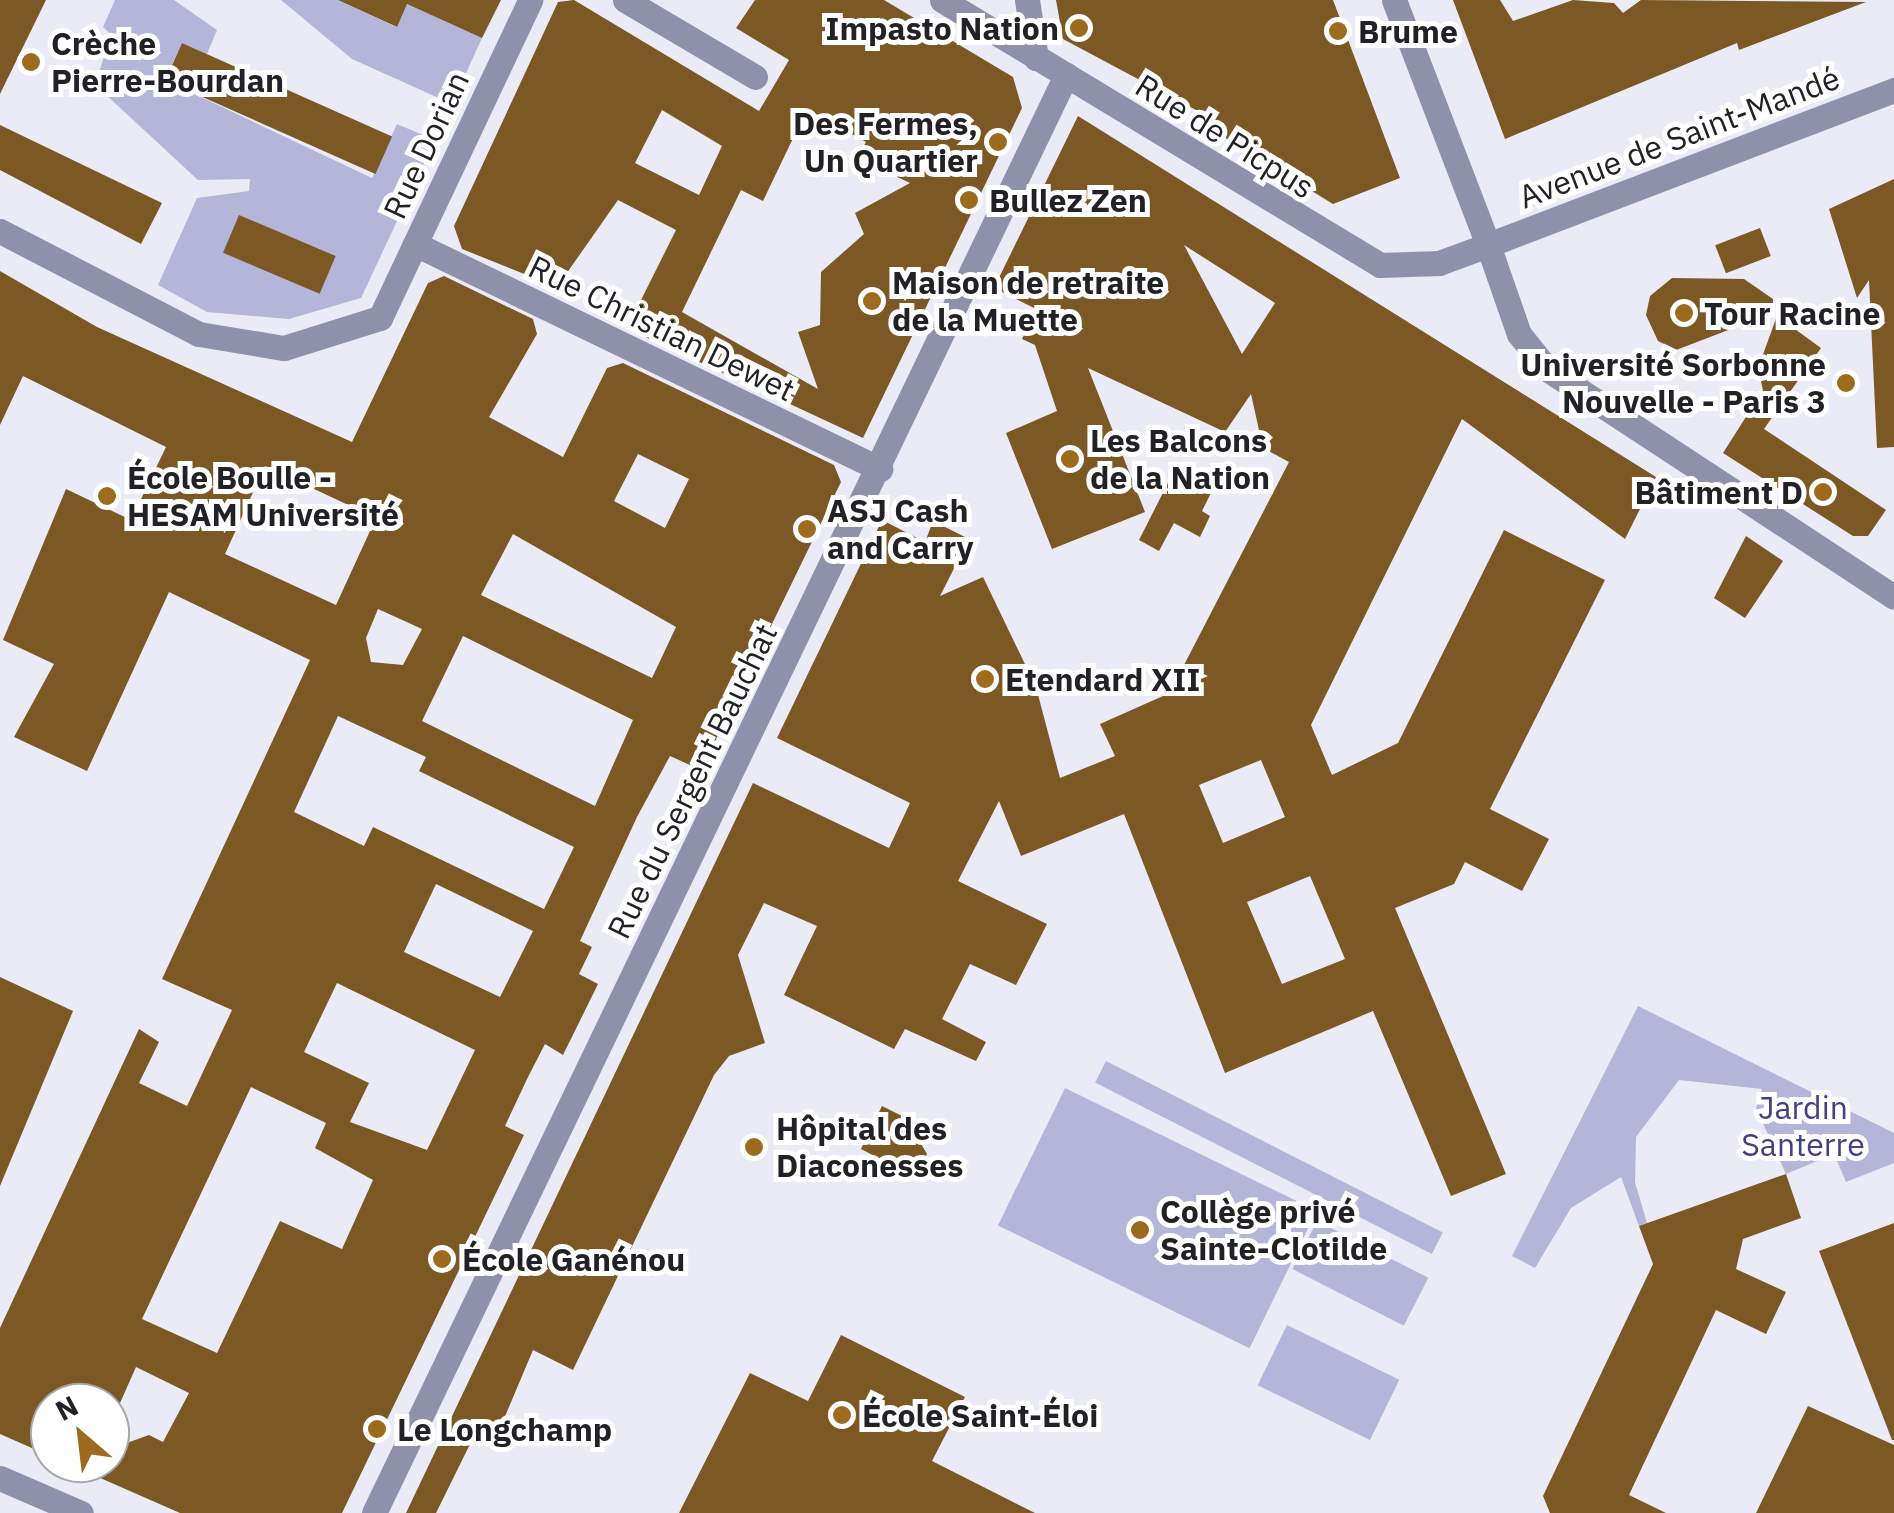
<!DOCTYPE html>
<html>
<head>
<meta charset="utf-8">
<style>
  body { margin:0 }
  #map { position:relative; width:1894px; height:1513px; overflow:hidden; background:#eaebf6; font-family:"IBM Plex Sans",sans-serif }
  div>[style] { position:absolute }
  .green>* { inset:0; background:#b3b6d9; transform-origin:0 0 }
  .building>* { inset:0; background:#7b5824; transform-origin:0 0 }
  .minor>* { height:25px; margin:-12.5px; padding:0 12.5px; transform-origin:12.5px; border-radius:12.5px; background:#8f91aa }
  .tertiary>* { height:25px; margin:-12.5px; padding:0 12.5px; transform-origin:12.5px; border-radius:12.5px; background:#8f91aa }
  .dots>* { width:28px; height:28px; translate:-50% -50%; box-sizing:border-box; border:5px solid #fff; border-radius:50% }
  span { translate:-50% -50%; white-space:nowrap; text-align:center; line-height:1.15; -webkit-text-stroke:10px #fff; paint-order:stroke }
  .poi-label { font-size:32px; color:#222226; font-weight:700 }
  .right { translate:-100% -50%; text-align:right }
  .left { translate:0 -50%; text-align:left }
  .street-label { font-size:32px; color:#222226 }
  .park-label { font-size:32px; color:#414085 }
  .north { position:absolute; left:30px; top:1383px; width:100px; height:100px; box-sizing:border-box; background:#fff; border:2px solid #a7a7a8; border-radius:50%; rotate:332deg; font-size:28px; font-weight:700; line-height:40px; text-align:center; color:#222226 }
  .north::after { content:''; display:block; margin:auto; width:35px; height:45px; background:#9c6b1e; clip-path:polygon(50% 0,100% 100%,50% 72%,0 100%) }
</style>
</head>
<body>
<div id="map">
  <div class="green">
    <div style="clip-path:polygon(115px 0,174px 0,217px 30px,207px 54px,182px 43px,165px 80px,372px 178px,397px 124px,435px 140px,361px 298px,289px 319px,207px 312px,158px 285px,197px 198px,249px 191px,250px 179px,198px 180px,104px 93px,100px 69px,112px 35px,103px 27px)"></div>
    <div style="clip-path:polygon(281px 0,338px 0,396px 27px,407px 4px,482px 38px,452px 104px,352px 59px)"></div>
    <div style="clip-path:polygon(1638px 1006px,1894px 1133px,1894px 1163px,1846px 1182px,1834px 1154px,1786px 1174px,1756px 1108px,1762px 1089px,1679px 1080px,1636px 1137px,1635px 1182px,1647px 1223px,1639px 1226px,1621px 1177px,1571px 1208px,1535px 1268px,1512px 1256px)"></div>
    <div style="left:1106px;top:1061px;width:378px;height:24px;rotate:27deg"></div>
    <div style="left:1065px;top:1088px;width:280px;height:153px;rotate:26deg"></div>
    <div style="left:1317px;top:1221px;width:125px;height:54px;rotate:27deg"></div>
    <div style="left:1287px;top:1325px;width:125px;height:67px;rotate:26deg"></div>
  </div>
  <div class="building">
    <div style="clip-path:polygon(0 0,46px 0,0 94px)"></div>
    <div style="clip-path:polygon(338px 0,501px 0,482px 38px,407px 4px,397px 27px)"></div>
    <div style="clip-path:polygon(evenodd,574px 0,759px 111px,789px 60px,736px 28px,755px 0,884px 0,1013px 77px,1022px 108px,863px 438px,639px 334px,633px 316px,676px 230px,618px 200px,557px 287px,462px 249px,454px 226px,558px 2px,574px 0,807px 109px,866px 142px,857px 158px,910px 183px,855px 213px,864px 234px,821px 272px,820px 325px,798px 332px,818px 389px,682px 312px,741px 190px,763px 201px,807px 109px,574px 0,662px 110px,722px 146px,699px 195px,635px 163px,662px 110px)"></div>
    <div style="clip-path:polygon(1056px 0,1333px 0,1400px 178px,1333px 204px,1206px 126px,1211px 118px,1063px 39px)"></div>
    <div style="clip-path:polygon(1453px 0,1500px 0,1513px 21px,1573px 0,1614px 3px,1623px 13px,1641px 0,1866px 2px,1739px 50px,1737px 43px,1505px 139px)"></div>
    <div style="left:182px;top:43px;width:230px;height:41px;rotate:24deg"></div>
    <div style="clip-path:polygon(evenodd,1078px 116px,1656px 477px,1625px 539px,1462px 419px,1311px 725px,1332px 775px,1398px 743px,1504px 530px,1605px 580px,1490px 809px,1549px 839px,1522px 891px,1465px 862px,1454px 884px,1395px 908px,1506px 1174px,1451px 1196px,1373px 1011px,1225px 1073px,1124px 814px,1021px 856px,999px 801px,958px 881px,1047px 924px,1016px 985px,970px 964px,942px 1019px,986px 1042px,976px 1061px,905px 1029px,894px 1049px,784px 995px,817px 926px,764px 903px,738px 955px,765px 1043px,729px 1056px,714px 1075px,573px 1370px,533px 1350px,495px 1440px,476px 1432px,436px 1513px,406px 1513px,753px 783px,889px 848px,910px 803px,777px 738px,882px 520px,925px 542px,933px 521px,969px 539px,940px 596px,983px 577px,1036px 687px,1060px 778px,1115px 756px,1100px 724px,1208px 676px,1184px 665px,1289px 462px,1263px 448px,1251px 394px,1225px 432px,1088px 368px,1145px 512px,1052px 549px,1006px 433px,1057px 411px,1035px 345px,1022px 339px,1036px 309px,994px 288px,1078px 116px,1184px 245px,1275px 303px,1242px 354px,1184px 245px,1078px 116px,1261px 760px,1285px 817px,1223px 843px,1199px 785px,1261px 760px,1078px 116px,1310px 876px,1345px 959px,1282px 984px,1247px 902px,1310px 876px)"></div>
    <div style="clip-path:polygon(0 125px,162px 203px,141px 244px,0 170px)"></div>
    <div style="clip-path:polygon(1894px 179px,1894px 447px,1877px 448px,1869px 280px,1857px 298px,1829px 209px)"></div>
    <div style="left:239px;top:215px;width:105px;height:41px;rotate:23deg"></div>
    <div style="left:1760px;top:228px;width:30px;height:48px;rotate:69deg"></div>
    <div style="clip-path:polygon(evenodd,0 271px,97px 327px,352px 442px,428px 283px,444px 276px,533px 319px,537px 334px,489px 417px,563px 457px,607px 368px,623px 363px,834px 465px,841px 482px,701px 770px,670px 756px,637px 817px,580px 941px,592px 947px,579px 974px,598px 984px,563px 1055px,545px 1044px,528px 1077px,505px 1126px,524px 1135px,342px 1513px,180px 1513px,66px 1463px,110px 1463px,110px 1449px,149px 1435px,163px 1442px,189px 1393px,136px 1367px,120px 1403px,50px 1403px,50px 1456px,0 1434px,0 1328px,139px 1029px,159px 1042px,139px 1083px,187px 1106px,232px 1010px,162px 979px,310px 660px,169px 592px,87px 771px,14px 737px,54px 664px,3px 640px,66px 489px,131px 520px,166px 447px,23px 376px,0 425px,0 271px,638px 454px,689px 479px,665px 528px,614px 501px,638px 454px,0 271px,265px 466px,376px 518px,336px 605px,225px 554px,265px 466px,0 271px,513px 534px,676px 627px,652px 678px,481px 595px,513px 534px,0 271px,378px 609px,422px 629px,403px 665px,371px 662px,366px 638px,378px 609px,0 271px,463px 636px,633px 720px,595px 806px,422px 721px,463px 636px,0 271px,338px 716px,426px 757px,419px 771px,574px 847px,544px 909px,373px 827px,364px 846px,294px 812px,338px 716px,0 271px,436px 884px,533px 931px,500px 997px,404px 952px,436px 884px,0 271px,337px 983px,475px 1050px,427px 1150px,350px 1122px,369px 1083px,304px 1052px,337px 983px,0 271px,251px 1087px,326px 1123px,315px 1148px,373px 1180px,342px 1249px,280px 1221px,217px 1353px,142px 1319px,251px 1087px)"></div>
    <div style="clip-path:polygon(1672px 278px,1744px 279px,1773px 299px,1773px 313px,1676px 350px,1658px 341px,1646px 315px,1650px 296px)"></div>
    <div style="clip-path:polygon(1777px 316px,1821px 348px,1764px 429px,1886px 510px,1868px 536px,1853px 536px,1723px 453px,1763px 390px,1758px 368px)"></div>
    <div style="clip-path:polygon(1176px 467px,1214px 487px,1202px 511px,1210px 516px,1200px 537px,1174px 523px,1159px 551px,1139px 540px)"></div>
    <div style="clip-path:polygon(1746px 536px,1783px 561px,1745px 618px,1714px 598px)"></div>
    <div style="clip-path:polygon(0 977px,73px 1011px,0 1186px)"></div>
    <div style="clip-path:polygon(882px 1106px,906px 1118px,927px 1154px,915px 1177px,861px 1149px)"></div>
    <div style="clip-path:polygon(1786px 1174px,1801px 1218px,1743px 1239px,1736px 1269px,1786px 1292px,1766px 1334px,1716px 1310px,1629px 1495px,1666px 1513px,1550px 1513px,1543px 1496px,1653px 1264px,1639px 1226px)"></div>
    <div style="clip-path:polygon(1894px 1223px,1894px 1440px,1892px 1440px,1819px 1251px)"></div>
    <div style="clip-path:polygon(841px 1335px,965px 1397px,932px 1461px,1035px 1513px,679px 1513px,750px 1373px,808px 1401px)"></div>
    <div style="clip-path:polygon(1808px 1406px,1894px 1445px,1894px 1513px,1756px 1513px)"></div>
  </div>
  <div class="minor">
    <div style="left:625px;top:0;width:151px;rotate:30.6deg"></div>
    <div style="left:942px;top:0;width:512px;rotate:31.17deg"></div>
    <div style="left:1380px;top:265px;width:59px;rotate:-1.9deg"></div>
    <div style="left:1439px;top:263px;width:52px;rotate:-20.2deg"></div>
    <div style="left:1488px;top:245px;width:94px;rotate:70.8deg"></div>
    <div style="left:1519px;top:334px;width:45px;rotate:51.3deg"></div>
    <div style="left:1547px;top:369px;width:415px;rotate:33.3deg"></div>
    <div style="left:1027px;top:0;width:59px;rotate:81.2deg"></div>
    <div style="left:0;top:231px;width:224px;rotate:27.4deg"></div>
    <div style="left:199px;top:334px;width:86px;rotate:9.4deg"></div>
    <div style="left:284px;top:348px;width:101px;rotate:-17.4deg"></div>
    <div style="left:380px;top:318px;width:352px;rotate:-64.7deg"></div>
    <div style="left:415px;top:244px;width:517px;rotate:25.82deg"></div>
    <div style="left:0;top:1478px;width:88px;rotate:23.4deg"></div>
    <div style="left:374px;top:1513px;width:1596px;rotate:-64.3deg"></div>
  </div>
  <div class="tertiary">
    <div style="left:1394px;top:0;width:262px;rotate:69deg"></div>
    <div style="left:1488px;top:245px;width:435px;rotate:-20.9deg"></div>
  </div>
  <div class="dots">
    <div style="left:1079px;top:28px;background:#9c6b1e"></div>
    <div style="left:1338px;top:31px;background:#9c6b1e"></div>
    <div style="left:31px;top:62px;background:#9c6b1e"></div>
    <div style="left:998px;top:142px;background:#9c6b1e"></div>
    <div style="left:969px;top:200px;background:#9c6b1e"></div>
    <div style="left:872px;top:301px;background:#9c6b1e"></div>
    <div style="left:1684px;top:313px;background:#9c6b1e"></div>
    <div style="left:1846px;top:383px;background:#9c6b1e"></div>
    <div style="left:1070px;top:459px;background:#9c6b1e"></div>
    <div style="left:1823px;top:492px;background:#9c6b1e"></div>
    <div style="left:107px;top:496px;background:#9c6b1e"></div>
    <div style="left:807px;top:529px;background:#9c6b1e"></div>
    <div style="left:985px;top:679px;background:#9c6b1e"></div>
    <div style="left:754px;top:1147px;background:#9c6b1e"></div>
    <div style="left:1140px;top:1230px;background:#9c6b1e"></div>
    <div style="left:442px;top:1259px;background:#9c6b1e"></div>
    <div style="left:842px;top:1415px;background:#9c6b1e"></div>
    <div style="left:377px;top:1429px;background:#9c6b1e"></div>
  </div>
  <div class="poi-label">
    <span class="right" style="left:1059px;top:28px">Impasto Nation</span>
    <span class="left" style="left:1358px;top:31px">Brume</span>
    <span class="left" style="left:51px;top:62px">Crèche<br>Pierre-Bourdan</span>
    <span class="right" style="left:978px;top:142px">Des Fermes,<br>Un Quartier</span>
    <span class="left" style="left:989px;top:200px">Bullez Zen</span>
    <span class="left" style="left:892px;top:301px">Maison de retraite<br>de la Muette</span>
    <span class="left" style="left:1704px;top:313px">Tour Racine</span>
    <span class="right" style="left:1826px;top:383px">Université Sorbonne<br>Nouvelle - Paris 3</span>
    <span class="left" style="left:1090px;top:459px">Les Balcons<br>de la Nation</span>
    <span class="left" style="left:127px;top:496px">École Boulle -<br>HESAM Université</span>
    <span class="right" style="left:1803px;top:492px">Bâtiment D</span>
    <span class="left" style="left:827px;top:529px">ASJ Cash<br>and Carry</span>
    <span class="left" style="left:1005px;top:679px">Etendard XII</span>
    <span class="left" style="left:776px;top:1147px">Hôpital des<br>Diaconesses</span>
    <span class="left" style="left:1160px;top:1230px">Collège privé<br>Sainte-Clotilde</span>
    <span class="left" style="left:462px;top:1259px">École Ganénou</span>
    <span class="left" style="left:862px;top:1415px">École Saint-Éloi</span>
    <span class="left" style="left:397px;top:1429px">Le Longchamp</span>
  </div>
  <div class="street-label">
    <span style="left:1225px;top:136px;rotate:32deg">Rue de Picpus</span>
    <span style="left:1679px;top:137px;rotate:-21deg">Avenue de Saint-Mandé</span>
    <span style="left:426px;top:145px;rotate:-65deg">Rue Dorian</span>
    <span style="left:662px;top:328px;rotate:26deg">Rue Christian Dewet</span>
    <span style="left:692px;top:781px;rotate:-64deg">Rue du Sergent Bauchat</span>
  </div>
  <div class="park-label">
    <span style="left:1803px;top:1126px">Jardin<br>Santerre</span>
  </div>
  <div class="north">N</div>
</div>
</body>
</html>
